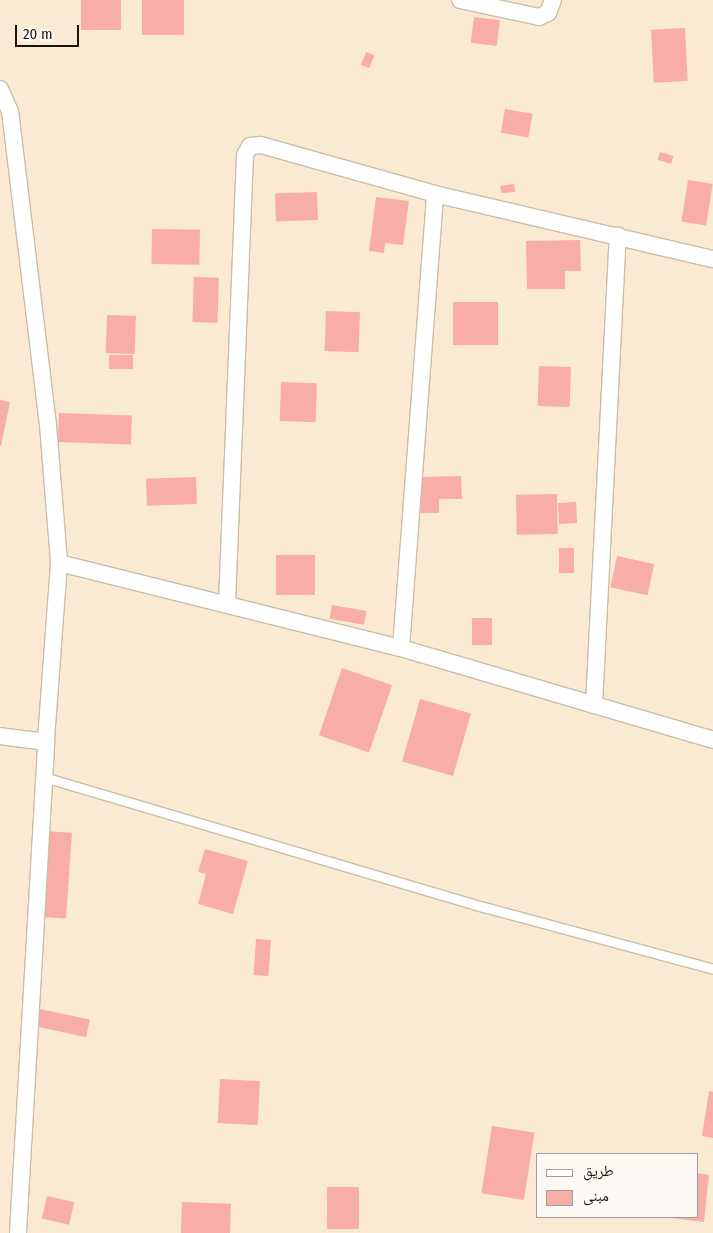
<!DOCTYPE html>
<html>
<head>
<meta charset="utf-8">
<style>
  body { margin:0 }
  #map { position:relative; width:713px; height:1233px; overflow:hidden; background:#faead3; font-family:"Fira Sans Condensed","Noto Naskh Arabic",sans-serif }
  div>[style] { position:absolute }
  .building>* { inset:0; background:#f8ada8; transform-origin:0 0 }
  .roads { filter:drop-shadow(1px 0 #cbbca6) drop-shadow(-1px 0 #cbbca6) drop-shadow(0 1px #cbbca6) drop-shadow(0 -1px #cbbca6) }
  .service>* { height:9px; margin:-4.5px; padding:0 4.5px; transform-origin:4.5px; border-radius:4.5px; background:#fff }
  .minor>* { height:16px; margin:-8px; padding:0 8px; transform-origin:8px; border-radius:8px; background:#fff }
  span { translate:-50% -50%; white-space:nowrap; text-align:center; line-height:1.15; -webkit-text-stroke:4.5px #fcf9f5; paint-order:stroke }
  .legend { position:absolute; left:536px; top:1153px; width:162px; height:65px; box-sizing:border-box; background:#fcf9f5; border:1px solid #a19d98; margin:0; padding:6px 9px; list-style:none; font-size:15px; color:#19140c }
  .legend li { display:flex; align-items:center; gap:10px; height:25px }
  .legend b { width:25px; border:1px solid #a19d98 }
  .scale { position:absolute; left:15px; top:25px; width:64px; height:22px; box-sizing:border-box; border:2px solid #19140c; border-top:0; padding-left:6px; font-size:15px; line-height:18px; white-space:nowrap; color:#19140c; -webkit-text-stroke:4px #fcf9f5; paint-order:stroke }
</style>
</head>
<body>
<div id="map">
  <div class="building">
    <div style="left:81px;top:0;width:40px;height:30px"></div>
    <div style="left:142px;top:0;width:42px;height:35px"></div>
    <div style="left:474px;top:17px;width:26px;height:26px;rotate:7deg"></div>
    <div style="left:685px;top:28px;width:53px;height:34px;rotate:87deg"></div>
    <div style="left:366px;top:52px;width:9px;height:14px;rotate:21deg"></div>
    <div style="left:505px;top:109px;width:28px;height:24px;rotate:10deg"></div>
    <div style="left:660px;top:152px;width:14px;height:8px;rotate:17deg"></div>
    <div style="left:688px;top:180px;width:25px;height:42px;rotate:9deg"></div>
    <div style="clip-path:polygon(514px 184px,515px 192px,502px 193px,500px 186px)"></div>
    <div style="left:317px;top:192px;width:28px;height:42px;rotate:88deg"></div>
    <div style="clip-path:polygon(376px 197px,409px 201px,403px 245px,385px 243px,384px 253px,369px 251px)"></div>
    <div style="left:152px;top:229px;width:48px;height:35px;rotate:1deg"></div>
    <div style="clip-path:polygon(580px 240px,581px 271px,565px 271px,565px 289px,527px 289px,526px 241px)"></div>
    <div style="left:194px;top:277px;width:25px;height:45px;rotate:2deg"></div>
    <div style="left:453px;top:302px;width:45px;height:43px"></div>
    <div style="left:326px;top:311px;width:34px;height:40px;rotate:2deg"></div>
    <div style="left:107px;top:315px;width:29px;height:38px;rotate:2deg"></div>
    <div style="left:133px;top:355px;width:14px;height:24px;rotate:90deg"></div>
    <div style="left:539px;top:366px;width:32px;height:40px;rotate:2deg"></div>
    <div style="left:281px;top:382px;width:36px;height:39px;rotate:2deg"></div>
    <div style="clip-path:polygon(0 400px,10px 402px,1px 446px,0 446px)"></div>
    <div style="left:59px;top:413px;width:73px;height:29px;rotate:2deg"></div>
    <div style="clip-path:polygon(461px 476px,462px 499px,439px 499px,439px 513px,421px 513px,420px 477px)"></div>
    <div style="left:196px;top:477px;width:27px;height:50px;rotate:88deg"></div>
    <div style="left:557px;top:494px;width:40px;height:41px;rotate:89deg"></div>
    <div style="left:576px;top:502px;width:21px;height:18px;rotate:87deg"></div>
    <div style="left:559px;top:548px;width:15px;height:25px"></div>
    <div style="left:276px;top:555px;width:39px;height:40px"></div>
    <div style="left:617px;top:556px;width:38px;height:32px;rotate:12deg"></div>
    <div style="left:332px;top:605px;width:35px;height:14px;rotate:10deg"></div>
    <div style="left:472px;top:618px;width:20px;height:27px"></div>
    <div style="left:342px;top:668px;width:53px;height:71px;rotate:19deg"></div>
    <div style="left:420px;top:699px;width:53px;height:65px;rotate:16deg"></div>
    <div style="left:46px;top:831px;width:26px;height:86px;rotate:4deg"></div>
    <div style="clip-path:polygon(205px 849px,248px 861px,233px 914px,198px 904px,206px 874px,198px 872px)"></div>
    <div style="left:256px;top:939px;width:15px;height:36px;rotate:4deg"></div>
    <div style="left:40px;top:1009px;width:51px;height:18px;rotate:12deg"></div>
    <div style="left:220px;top:1079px;width:40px;height:44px;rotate:3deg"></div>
    <div style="clip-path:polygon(709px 1091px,713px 1092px,713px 1138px,702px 1136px)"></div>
    <div style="left:492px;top:1126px;width:43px;height:68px;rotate:9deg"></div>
    <div style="clip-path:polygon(697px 1173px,709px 1175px,704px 1222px,671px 1218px,697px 1217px)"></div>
    <div style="left:327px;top:1187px;width:32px;height:42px"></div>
    <div style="left:47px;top:1196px;width:28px;height:23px;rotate:13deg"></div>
    <div style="left:182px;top:1202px;width:49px;height:31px;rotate:2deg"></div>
  </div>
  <div class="roads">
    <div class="service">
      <div style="left:44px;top:777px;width:459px;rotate:16.5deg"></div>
      <div style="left:484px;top:907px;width:237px;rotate:15.1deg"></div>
    </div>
    <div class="minor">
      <div style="left:460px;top:0;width:81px;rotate:12.1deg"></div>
      <div style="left:539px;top:17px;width:10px;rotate:-24deg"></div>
      <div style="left:548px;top:13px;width:14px;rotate:-69deg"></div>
      <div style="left:0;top:89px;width:24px;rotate:66deg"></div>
      <div style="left:10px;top:111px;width:316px;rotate:83.1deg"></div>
      <div style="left:48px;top:425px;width:138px;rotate:85.4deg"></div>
      <div style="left:59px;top:563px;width:179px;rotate:94.2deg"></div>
      <div style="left:46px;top:742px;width:46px;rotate:-172.6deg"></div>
      <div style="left:59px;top:563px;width:352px;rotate:14deg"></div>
      <div style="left:401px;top:648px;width:325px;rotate:16.4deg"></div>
      <div style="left:227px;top:603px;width:448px;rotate:-87.7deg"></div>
      <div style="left:245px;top:155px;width:10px;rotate:-61deg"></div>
      <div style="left:250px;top:146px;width:11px;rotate:-5deg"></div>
      <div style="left:261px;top:145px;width:181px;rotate:15.7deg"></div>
      <div style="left:435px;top:194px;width:285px;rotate:13.2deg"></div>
      <div style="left:401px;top:648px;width:455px;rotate:-85.7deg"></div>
      <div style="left:594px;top:705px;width:470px;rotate:-87.1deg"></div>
      <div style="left:18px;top:1233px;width:492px;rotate:-86.7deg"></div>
    </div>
  </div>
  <ul class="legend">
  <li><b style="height:6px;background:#fff"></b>طريق</li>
  <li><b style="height:14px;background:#f8ada8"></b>مبنى</li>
  </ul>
  <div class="scale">20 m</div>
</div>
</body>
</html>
